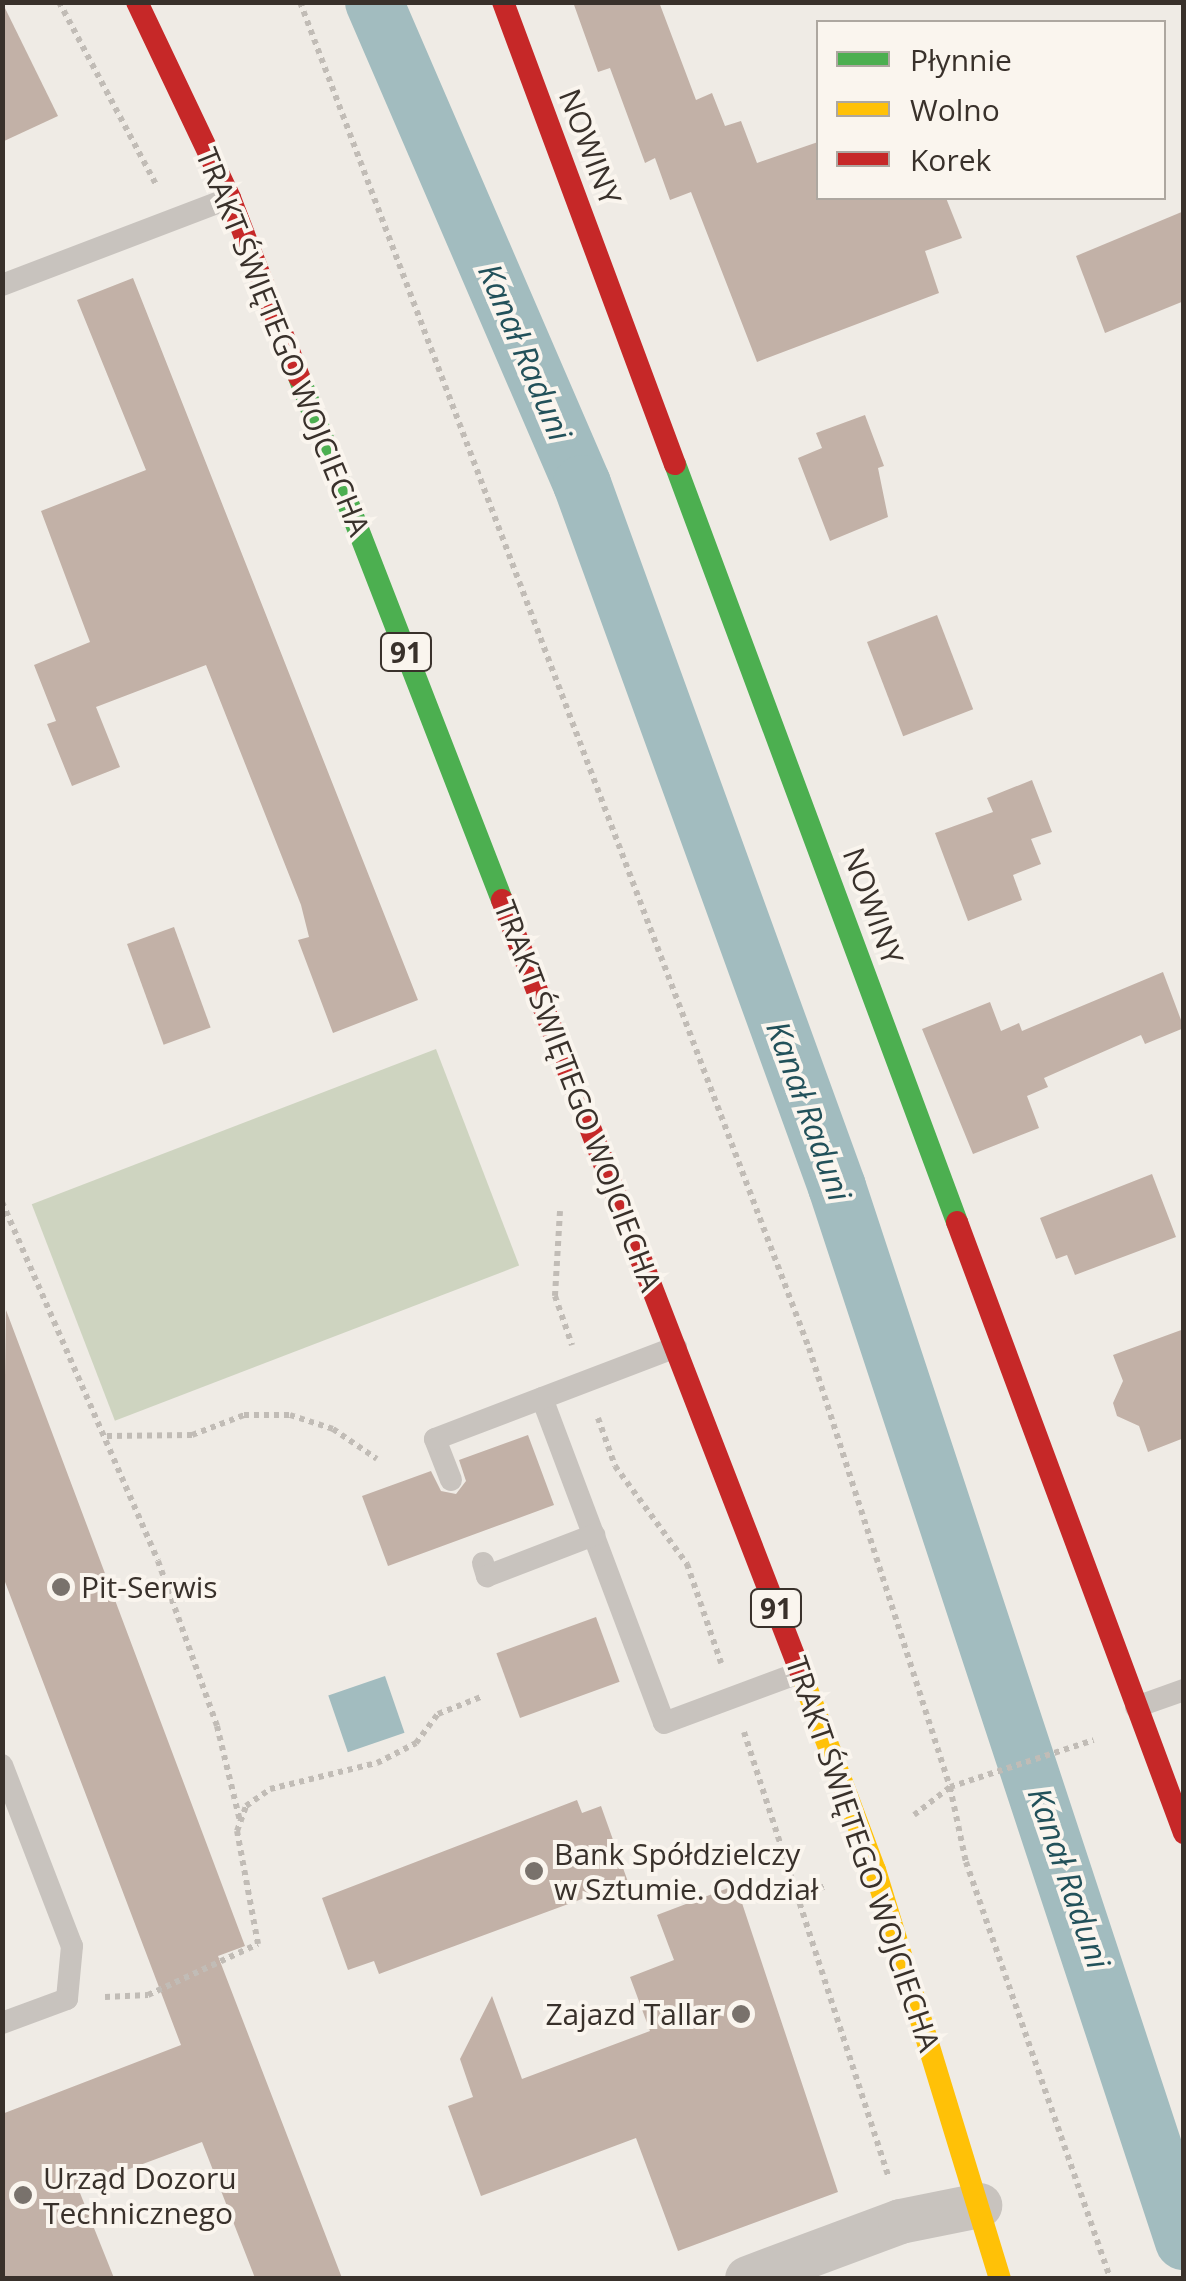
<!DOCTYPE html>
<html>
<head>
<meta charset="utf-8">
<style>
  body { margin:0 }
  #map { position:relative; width:1186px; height:2281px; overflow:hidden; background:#efebe5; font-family:"Open Sans",sans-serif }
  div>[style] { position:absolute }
  .green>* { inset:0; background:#ced4c0; transform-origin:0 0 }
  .water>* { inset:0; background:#a2bcbf; transform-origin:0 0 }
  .canal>* { height:58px; margin:-29px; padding:0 29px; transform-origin:29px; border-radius:29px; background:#a2bcbf }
  .building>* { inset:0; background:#c2b1a7; transform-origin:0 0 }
  .path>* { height:6px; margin-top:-3px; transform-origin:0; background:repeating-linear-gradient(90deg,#c1bcb6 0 5px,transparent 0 10px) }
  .lane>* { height:22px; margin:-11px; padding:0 11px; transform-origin:11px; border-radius:11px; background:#c8c3be }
  .street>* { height:45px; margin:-22.5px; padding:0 22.5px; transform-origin:22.5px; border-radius:22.5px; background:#c8c3be }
  .fast>* { height:22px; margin:-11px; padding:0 11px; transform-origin:11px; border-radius:11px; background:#4caf50 }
  .slow>* { height:22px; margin:-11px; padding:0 11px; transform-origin:11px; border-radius:11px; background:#ffc107 }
  .jam>* { height:22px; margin:-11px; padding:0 11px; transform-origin:11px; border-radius:11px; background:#c62828 }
  .dots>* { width:28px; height:28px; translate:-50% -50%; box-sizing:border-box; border:5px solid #faf5ee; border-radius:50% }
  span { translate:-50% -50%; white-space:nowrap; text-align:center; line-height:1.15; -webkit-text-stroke:8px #faf5ee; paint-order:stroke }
  .shield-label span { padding:2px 8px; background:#faf5ee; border:2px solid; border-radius:8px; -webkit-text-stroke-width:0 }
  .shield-label { font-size:28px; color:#39312b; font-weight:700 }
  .street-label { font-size:30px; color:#39312b }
  .poi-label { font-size:30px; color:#39312b }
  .left { translate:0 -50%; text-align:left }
  .right { translate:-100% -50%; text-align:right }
  .water-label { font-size:32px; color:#22515a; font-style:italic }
  .frame { position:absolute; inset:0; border:5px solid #39312b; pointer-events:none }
  .legend { position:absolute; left:816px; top:20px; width:350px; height:180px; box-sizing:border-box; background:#faf5ee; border:2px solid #ada7a0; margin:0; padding:12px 18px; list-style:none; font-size:30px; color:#39312b }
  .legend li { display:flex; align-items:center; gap:20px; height:50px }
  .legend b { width:50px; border:2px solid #ada7a0 }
</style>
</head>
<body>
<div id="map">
  <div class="green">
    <div style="left:436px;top:1049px;width:232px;height:433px;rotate:69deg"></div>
  </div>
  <div class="water">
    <div style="left:385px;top:1676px;width:60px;height:60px;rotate:71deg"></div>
  </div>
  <div class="canal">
    <div style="left:374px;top:2px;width:525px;rotate:66.66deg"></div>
    <div style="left:582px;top:484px;width:748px;rotate:70.06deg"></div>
    <div style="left:837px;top:1187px;width:1110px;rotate:71.78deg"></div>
  </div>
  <div class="building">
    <div style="clip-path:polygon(2px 2px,58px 116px,2px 142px)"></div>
    <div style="clip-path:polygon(573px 2px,659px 2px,696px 100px,712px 93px,725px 126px,741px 121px,757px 163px,818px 142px,818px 198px,946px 198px,962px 238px,925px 251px,939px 293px,757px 362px,691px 192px,670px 200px,655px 158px,645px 163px,610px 68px,598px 72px)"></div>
    <div style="clip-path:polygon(1184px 211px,1184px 301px,1105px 333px,1076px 256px)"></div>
    <div style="clip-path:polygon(133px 278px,418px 1000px,333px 1033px,298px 940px,309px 937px,301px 905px,206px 665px,96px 707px,120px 767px,72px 786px,47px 724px,56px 721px,34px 665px,90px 642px,41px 511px,146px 470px,77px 300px)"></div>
    <div style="clip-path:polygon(865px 415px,884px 466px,878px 468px,888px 517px,830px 541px,798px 458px,822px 448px,816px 433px)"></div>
    <div style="left:937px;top:615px;width:101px;height:75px;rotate:69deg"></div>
    <div style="clip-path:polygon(1032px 780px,1052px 832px,1031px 839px,1041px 864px,1013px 875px,1022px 900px,968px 921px,935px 833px,993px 812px,987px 798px)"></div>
    <div style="left:174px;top:927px;width:107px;height:50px;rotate:70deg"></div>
    <div style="clip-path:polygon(1163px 972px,1184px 1028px,1145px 1044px,1141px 1035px,1044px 1078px,1048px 1087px,1027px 1096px,1039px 1128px,973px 1154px,922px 1029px,990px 1002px,1001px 1031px,1019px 1023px,1022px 1031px)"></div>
    <div style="clip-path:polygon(1152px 1174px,1176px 1237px,1075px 1275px,1067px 1255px,1056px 1259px,1040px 1218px)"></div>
    <div style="clip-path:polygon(6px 1310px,245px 1946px,218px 1956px,342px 2278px,255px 2278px,202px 2142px,78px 2188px,114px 2278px,2px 2278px,2px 2114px,181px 2045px,2px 1574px)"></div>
    <div style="clip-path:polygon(1184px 1329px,1184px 1438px,1148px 1452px,1139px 1426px,1117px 1416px,1113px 1403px,1123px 1381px,1113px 1355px)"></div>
    <div style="clip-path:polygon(528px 1435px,554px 1505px,388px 1566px,362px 1496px,431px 1471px,441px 1491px,456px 1494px,466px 1481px,459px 1460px)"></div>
    <div style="left:596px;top:1617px;width:69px;height:106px;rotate:70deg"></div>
    <div style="clip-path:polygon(577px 1800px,582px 1813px,601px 1806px,628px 1882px,379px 1974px,374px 1961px,348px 1970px,322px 1898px)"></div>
    <div style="clip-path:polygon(736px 1885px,838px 2192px,678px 2251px,636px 2138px,481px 2196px,448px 2106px,473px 2097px,460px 2059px,492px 1996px,522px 2079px,650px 2031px,630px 1977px,674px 1960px,657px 1915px)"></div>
  </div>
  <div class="path">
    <div style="left:59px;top:2px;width:208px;rotate:62deg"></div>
    <div style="left:300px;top:2px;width:1439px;rotate:69.29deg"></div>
    <div style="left:809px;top:1348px;width:461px;rotate:72.2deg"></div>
    <div style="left:950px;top:1787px;width:77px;rotate:78deg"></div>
    <div style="left:966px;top:1862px;width:440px;rotate:70.9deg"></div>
    <div style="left:2px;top:1202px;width:391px;rotate:66.5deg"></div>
    <div style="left:158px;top:1561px;width:175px;rotate:70.3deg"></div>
    <div style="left:217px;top:1726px;width:98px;rotate:76.4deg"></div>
    <div style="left:560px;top:1211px;width:85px;rotate:93.4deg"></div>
    <div style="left:555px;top:1296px;width:52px;rotate:70.9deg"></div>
    <div style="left:598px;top:1418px;width:51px;rotate:70.5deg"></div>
    <div style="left:615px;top:1466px;width:122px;rotate:53.7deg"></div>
    <div style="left:687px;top:1564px;width:105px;rotate:71deg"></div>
    <div style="left:107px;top:1436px;width:85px;rotate:-0.7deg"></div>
    <div style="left:192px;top:1435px;width:56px;rotate:-21deg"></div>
    <div style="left:244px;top:1415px;width:46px"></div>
    <div style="left:290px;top:1415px;width:45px;rotate:18deg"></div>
    <div style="left:333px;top:1429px;width:53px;rotate:34.3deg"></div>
    <div style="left:744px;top:1732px;width:467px;rotate:72deg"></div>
    <div style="left:914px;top:1815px;width:46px;rotate:-37.9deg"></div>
    <div style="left:950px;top:1787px;width:151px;rotate:-18.1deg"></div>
    <div style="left:800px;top:1895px;width:28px;rotate:-19deg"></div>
    <div style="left:105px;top:1997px;width:43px;rotate:-2.7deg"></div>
    <div style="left:148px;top:1995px;width:121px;rotate:-24.9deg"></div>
    <div style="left:258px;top:1944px;width:115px;rotate:-100.5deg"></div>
    <div style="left:237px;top:1831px;width:27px;rotate:-70deg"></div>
    <div style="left:246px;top:1806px;width:29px;rotate:-35deg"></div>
    <div style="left:270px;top:1789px;width:110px;rotate:-13.7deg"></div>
    <div style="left:377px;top:1763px;width:44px;rotate:-27.1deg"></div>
    <div style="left:416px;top:1743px;width:36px;rotate:-53deg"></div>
    <div style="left:438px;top:1714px;width:46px;rotate:-21.6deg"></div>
  </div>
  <div class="lane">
    <div style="left:2px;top:285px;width:244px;rotate:-20.9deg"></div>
    <div style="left:542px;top:1398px;width:347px;rotate:69.4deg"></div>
    <div style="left:664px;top:1723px;width:146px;rotate:-20.4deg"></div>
    <div style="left:451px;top:1480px;width:44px;rotate:-111.3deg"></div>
    <div style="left:435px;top:1439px;width:258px;rotate:-20.9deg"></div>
    <div style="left:483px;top:1563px;width:14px;rotate:73deg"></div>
    <div style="left:487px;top:1576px;width:115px;rotate:-21deg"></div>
    <div style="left:1136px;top:1707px;width:51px;rotate:-19.5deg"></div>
    <div style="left:2px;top:1765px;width:194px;rotate:68.9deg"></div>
    <div style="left:72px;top:1946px;width:53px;rotate:95.4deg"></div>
    <div style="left:67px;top:1999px;width:69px;rotate:159.7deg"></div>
  </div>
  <div class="street">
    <div style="left:747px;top:2278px;width:163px;rotate:-20.4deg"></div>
    <div style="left:900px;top:2221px;width:81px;rotate:-11.4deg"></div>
  </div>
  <div class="fast">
    <div style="left:299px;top:377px;width:561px;rotate:68.79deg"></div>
    <div style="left:675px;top:464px;width:809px;rotate:69.59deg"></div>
  </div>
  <div class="slow">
    <div style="left:802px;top:1676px;width:207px;rotate:69.4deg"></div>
    <div style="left:875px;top:1870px;width:427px;rotate:73deg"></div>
  </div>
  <div class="jam">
    <div style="left:137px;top:2px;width:217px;rotate:64.6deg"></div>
    <div style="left:230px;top:198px;width:192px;rotate:68.9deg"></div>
    <div style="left:503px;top:2px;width:493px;rotate:69.6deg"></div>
    <div style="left:502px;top:900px;width:832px;rotate:68.86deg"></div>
    <div style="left:957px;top:1222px;width:652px;rotate:69.62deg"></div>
  </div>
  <div class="dots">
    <div style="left:61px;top:1587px;background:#79726c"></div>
    <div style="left:534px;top:1871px;background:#79726c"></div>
    <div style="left:741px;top:2014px;background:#79726c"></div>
    <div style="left:23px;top:2195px;background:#79726c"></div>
  </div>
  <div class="shield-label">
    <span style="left:406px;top:652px">91</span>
    <span style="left:776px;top:1608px">91</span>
  </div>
  <div class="street-label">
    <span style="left:590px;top:147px;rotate:69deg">NOWINY</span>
    <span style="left:283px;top:342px;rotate:68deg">TRAKT ŚWIĘTEGO WOJCIECHA</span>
    <span style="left:873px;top:906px;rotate:70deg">NOWINY</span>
    <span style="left:578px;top:1096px;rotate:69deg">TRAKT ŚWIĘTEGO WOJCIECHA</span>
    <span style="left:863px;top:1854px;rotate:71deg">TRAKT ŚWIĘTEGO WOJCIECHA</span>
  </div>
  <div class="poi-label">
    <span class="left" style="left:81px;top:1587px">Pit-Serwis</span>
    <span class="left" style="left:554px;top:1871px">Bank Spółdzielczy<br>w Sztumie. Oddział</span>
    <span class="right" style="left:721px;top:2014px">Zajazd Tallar</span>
    <span class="left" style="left:43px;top:2195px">Urząd Dozoru<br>Technicznego</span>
  </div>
  <div class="water-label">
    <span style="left:525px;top:352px;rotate:67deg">Kanał Raduni</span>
    <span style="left:809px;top:1111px;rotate:70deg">Kanał Raduni</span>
    <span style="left:1069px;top:1878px;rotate:71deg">Kanał Raduni</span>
  </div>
  <div class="frame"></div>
  <ul class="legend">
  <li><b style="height:12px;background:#4caf50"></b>Płynnie</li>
  <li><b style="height:12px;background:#ffc107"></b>Wolno</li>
  <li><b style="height:12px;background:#c62828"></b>Korek</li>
  </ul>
</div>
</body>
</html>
